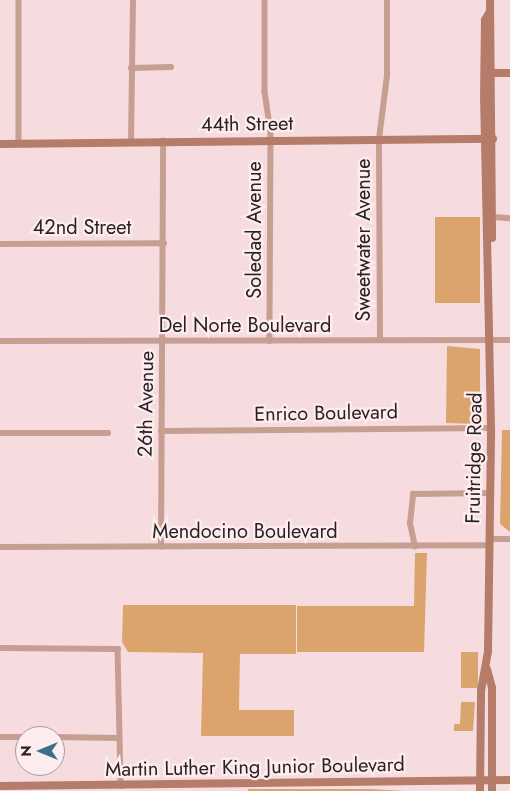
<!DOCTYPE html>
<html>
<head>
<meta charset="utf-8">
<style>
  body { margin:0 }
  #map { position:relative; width:510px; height:791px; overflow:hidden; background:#f7dcdf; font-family:Jost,sans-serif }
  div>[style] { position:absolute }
  .green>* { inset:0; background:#dba46c; transform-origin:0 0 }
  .street>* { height:5.5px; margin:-2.75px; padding:0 2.75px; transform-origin:2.75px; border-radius:2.75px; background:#c69e92 }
  .secondary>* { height:8px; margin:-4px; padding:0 4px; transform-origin:4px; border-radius:4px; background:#b57c69 }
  span { translate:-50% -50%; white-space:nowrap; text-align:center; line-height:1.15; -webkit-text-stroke:4.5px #fdedee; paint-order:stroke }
  .street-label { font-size:20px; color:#2a2122 }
  .north { position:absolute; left:15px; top:726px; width:50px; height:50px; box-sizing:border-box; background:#fdedee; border:1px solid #a99b9c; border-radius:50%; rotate:270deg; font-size:14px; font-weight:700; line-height:20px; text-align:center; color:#2a2122 }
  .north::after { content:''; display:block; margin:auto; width:18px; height:22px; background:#39708b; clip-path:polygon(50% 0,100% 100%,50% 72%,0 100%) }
</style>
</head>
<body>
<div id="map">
  <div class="green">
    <div style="left:480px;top:217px;width:86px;height:45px;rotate:90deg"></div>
    <div style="clip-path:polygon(447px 346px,480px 349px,480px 420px,475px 424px,446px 423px)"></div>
    <div style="clip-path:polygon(502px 430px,510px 430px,510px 532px,500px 524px)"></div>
    <div style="clip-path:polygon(415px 553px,427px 553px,424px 652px,297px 652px,297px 606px,414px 606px)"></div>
    <div style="clip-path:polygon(123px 605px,296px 605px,296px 654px,240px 654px,239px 710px,294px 710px,294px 736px,201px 736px,203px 653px,128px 652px,122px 642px)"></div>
    <div style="left:461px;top:652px;width:17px;height:36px"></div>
    <div style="clip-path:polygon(461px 702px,475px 702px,473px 731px,454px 731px,454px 724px,460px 724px)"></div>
    <div style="clip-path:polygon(248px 789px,370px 789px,404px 791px,248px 791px)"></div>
  </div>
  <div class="street">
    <div style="left:19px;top:0;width:144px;rotate:90deg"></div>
    <div style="left:265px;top:0;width:92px;rotate:90deg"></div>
    <div style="left:265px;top:92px;width:40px;rotate:81.5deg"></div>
    <div style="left:271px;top:132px;width:209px;rotate:90.3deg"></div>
    <div style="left:131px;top:68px;width:40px;rotate:-1.4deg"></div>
    <div style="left:131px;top:142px;width:142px;rotate:-89.2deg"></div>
    <div style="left:494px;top:217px;width:16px;rotate:4deg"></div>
    <div style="left:0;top:244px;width:164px;rotate:-0.3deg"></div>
    <div style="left:380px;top:340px;width:201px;rotate:-90.3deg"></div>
    <div style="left:379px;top:139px;width:64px;rotate:-82.8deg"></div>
    <div style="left:387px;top:76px;width:76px;rotate:-90deg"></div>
    <div style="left:0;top:341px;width:510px;rotate:-0.11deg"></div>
    <div style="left:161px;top:431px;width:330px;rotate:-0.5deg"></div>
    <div style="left:0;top:433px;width:108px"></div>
    <div style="left:489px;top:539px;width:21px"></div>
    <div style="left:0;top:547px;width:489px;rotate:-0.2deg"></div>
    <div style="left:161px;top:547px;width:406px;rotate:-89.7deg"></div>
    <div style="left:415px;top:547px;width:24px;rotate:-102deg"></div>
    <div style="left:410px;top:524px;width:30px;rotate:-84deg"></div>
    <div style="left:413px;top:494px;width:77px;rotate:-0.7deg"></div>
    <div style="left:0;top:648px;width:118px;rotate:0.5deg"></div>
    <div style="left:118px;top:649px;width:137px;rotate:88.7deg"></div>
    <div style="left:0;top:737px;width:25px"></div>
    <div style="left:55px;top:737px;width:63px;rotate:0.9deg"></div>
  </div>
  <div class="secondary">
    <div style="left:490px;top:0;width:238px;rotate:89.5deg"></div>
    <div style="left:489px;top:73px;width:21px"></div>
    <div style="left:0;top:144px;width:493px;rotate:-0.6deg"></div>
    <div style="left:487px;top:669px;width:20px;rotate:75deg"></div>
    <div style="left:492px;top:688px;width:103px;rotate:90deg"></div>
    <div style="left:0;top:786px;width:510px;rotate:-0.67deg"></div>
    <div style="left:480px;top:791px;width:100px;rotate:-89.4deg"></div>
    <div style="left:481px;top:691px;width:40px;rotate:-80deg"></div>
    <div style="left:488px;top:652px;width:224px;rotate:-89.2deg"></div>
    <div style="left:491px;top:428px;width:328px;rotate:-91.2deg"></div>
    <div style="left:484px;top:100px;width:80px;rotate:-89.3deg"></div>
    <div style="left:485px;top:20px;width:8px;rotate:-60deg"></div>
  </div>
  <div class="street-label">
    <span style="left:247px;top:124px;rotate:-1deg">44th Street</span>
    <span style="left:82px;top:227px">42nd Street</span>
    <span style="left:254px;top:230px;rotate:-90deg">Soledad Avenue</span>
    <span style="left:363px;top:240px;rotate:-90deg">Sweetwater Avenue</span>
    <span style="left:245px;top:325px">Del Norte Boulevard</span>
    <span style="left:146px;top:404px;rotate:-89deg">26th Avenue</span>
    <span style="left:326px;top:413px;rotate:-1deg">Enrico Boulevard</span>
    <span style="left:474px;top:458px;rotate:-89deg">Fruitridge Road</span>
    <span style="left:245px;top:531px">Mendocino Boulevard</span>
    <span style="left:255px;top:767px;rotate:-1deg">Martin Luther King Junior Boulevard</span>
  </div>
  <div class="north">N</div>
</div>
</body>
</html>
